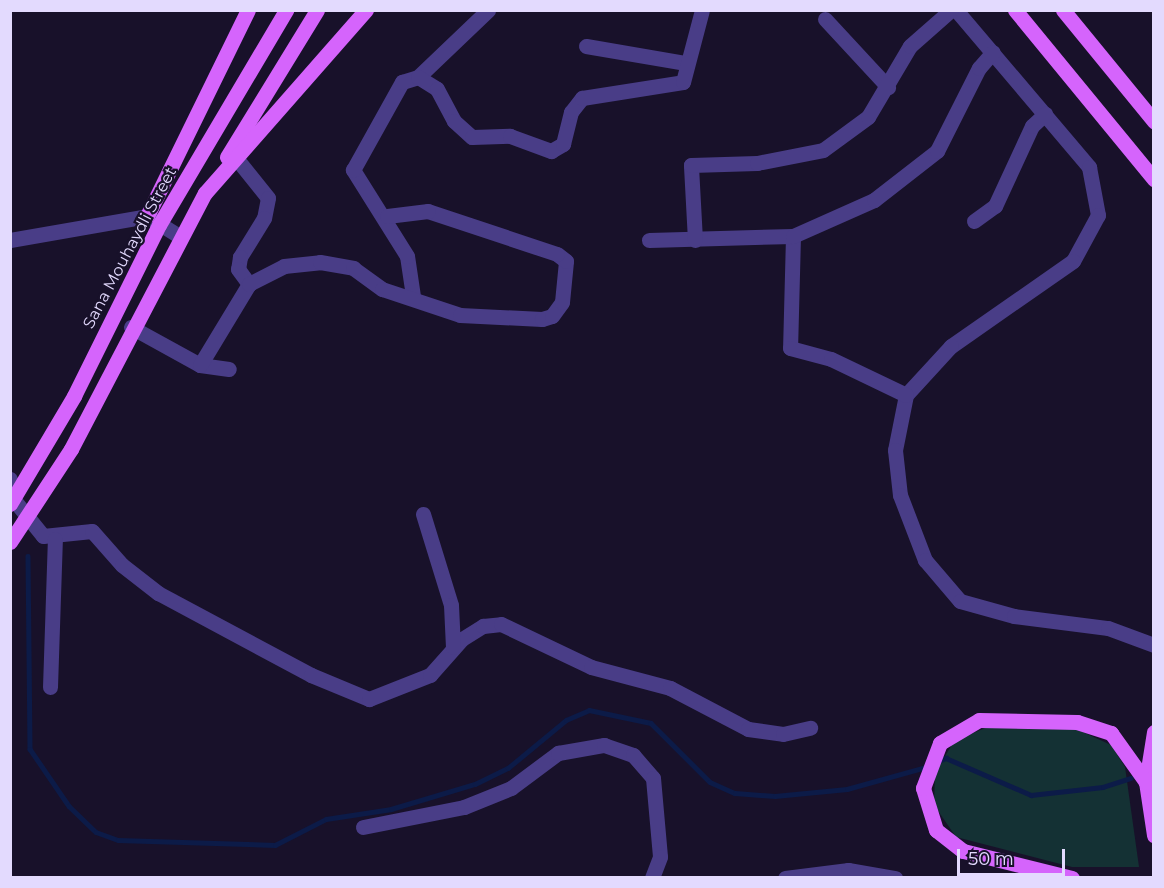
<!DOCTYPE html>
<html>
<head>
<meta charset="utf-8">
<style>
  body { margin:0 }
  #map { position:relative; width:1164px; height:888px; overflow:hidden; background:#18112a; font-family:Montserrat,sans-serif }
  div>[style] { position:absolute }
  .green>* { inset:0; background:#143134 }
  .stream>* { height:4.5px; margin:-2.25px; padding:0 2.25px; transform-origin:2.25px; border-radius:2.25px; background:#0c1b48 }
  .minor>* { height:15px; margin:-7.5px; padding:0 7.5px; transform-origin:7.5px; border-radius:7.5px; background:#493d87 }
  .major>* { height:15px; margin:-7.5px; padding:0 7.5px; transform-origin:7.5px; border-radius:7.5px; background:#d564fc }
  span { translate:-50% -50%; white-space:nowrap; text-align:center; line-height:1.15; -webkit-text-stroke:4.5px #18112a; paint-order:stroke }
  .street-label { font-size:16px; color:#e3dafe }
  .frame { position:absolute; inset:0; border:12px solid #e3dafe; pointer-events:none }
  .scale { position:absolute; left:957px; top:849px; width:108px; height:27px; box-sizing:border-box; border:3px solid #e3dafe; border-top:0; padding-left:8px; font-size:18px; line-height:21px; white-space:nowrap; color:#e3dafe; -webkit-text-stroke:4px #18112a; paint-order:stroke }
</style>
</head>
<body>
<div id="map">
  <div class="green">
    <div style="clip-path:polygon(990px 726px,1074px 728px,1111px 745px,1125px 767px,1139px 867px,1072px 867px,956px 837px,934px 805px,935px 773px,954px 741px)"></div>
  </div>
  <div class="stream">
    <div style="left:28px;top:556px;width:193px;rotate:89.4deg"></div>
    <div style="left:30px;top:749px;width:69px;rotate:55.6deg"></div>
    <div style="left:69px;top:806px;width:37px;rotate:44deg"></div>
    <div style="left:96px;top:832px;width:23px;rotate:20deg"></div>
    <div style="left:118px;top:840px;width:157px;rotate:1.8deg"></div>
    <div style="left:275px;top:845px;width:57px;rotate:-27deg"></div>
    <div style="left:326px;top:819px;width:66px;rotate:-8.7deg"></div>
    <div style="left:391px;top:809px;width:88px;rotate:-16.6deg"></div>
    <div style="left:475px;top:784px;width:37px;rotate:-26deg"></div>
    <div style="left:508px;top:768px;width:75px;rotate:-39.6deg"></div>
    <div style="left:566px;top:720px;width:25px;rotate:-23deg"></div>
    <div style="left:589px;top:710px;width:63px;rotate:11.8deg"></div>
    <div style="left:651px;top:723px;width:83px;rotate:45deg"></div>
    <div style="left:710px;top:782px;width:27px;rotate:24deg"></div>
    <div style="left:735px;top:793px;width:40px;rotate:4.3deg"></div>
    <div style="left:775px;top:796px;width:72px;rotate:-5.6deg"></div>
    <div style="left:847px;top:789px;width:82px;rotate:-15.6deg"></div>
    <div style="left:936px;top:762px;width:11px;rotate:-22deg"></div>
    <div style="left:946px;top:758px;width:93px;rotate:23.5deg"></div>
    <div style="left:1031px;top:795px;width:72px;rotate:-6.3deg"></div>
    <div style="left:1103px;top:787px;width:29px;rotate:-18deg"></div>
  </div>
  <div class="minor">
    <div style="left:956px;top:10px;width:206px;rotate:49.7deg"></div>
    <div style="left:1089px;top:167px;width:49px;rotate:79.4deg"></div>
    <div style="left:1098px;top:215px;width:52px;rotate:118.5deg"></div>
    <div style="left:1073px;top:261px;width:149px;rotate:145.1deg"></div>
    <div style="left:951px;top:346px;width:67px;rotate:132.6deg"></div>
    <div style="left:906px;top:395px;width:56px;rotate:101.3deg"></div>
    <div style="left:895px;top:450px;width:45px;rotate:83.7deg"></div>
    <div style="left:900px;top:495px;width:70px;rotate:69deg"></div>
    <div style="left:925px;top:560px;width:54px;rotate:49.5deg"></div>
    <div style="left:960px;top:601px;width:56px;rotate:15.5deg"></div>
    <div style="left:1014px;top:616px;width:95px;rotate:7.3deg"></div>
    <div style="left:1108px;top:628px;width:49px;rotate:20.3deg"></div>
    <div style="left:825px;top:19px;width:93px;rotate:47.2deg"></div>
    <div style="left:586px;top:46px;width:100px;rotate:9.7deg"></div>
    <div style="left:418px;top:77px;width:97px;rotate:-43.7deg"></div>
    <div style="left:236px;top:158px;width:51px;rotate:51.3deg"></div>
    <div style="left:268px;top:198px;width:20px;rotate:101deg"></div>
    <div style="left:264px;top:218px;width:46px;rotate:121.6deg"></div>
    <div style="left:240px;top:257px;width:12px;rotate:99deg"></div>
    <div style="left:238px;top:269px;width:19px;rotate:54deg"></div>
    <div style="left:974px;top:221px;width:26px;rotate:-36deg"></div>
    <div style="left:995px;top:206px;width:88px;rotate:-65.2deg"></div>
    <div style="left:1032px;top:126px;width:18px;rotate:-43deg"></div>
    <div style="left:793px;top:236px;width:112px;rotate:91.5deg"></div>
    <div style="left:790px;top:348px;width:42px;rotate:15deg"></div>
    <div style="left:831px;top:359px;width:83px;rotate:25.6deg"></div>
    <div style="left:10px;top:240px;width:139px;rotate:-9.9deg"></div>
    <div style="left:147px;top:216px;width:39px;rotate:32deg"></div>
    <div style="left:649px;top:240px;width:144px;rotate:-1.6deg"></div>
    <div style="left:793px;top:236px;width:89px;rotate:-24deg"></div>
    <div style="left:874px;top:200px;width:80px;rotate:-37.9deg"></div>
    <div style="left:937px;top:151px;width:93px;rotate:-63.2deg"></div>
    <div style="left:979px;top:68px;width:21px;rotate:-49deg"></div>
    <div style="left:695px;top:240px;width:75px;rotate:-93.1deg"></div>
    <div style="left:691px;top:165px;width:66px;rotate:-1.7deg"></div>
    <div style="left:757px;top:163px;width:67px;rotate:-11.1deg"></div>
    <div style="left:823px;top:150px;width:56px;rotate:-36.3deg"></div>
    <div style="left:868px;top:117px;width:82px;rotate:-59.4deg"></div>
    <div style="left:910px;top:46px;width:55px;rotate:-41.3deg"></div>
    <div style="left:413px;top:296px;width:40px;rotate:-98.5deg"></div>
    <div style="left:407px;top:256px;width:102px;rotate:-122.1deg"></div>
    <div style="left:353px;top:170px;width:101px;rotate:-60.9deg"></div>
    <div style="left:402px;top:82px;width:17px;rotate:-17deg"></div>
    <div style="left:418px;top:77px;width:22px;rotate:32deg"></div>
    <div style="left:437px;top:89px;width:36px;rotate:62deg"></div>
    <div style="left:454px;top:121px;width:24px;rotate:42deg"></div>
    <div style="left:472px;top:137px;width:38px;rotate:-2deg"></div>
    <div style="left:510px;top:136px;width:44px;rotate:20.1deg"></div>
    <div style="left:551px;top:151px;width:14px;rotate:-30deg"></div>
    <div style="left:563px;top:144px;width:33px;rotate:-76deg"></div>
    <div style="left:571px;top:112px;width:18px;rotate:-52deg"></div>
    <div style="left:582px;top:98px;width:102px;rotate:-9deg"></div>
    <div style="left:683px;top:82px;width:74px;rotate:-75.2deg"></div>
    <div style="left:131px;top:327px;width:79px;rotate:28.8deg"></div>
    <div style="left:200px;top:365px;width:29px;rotate:8deg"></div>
    <div style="left:200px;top:365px;width:95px;rotate:-58.8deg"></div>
    <div style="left:249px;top:284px;width:39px;rotate:-27deg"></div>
    <div style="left:284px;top:266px;width:36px;rotate:-6deg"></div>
    <div style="left:320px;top:262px;width:34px;rotate:10deg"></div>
    <div style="left:353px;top:268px;width:36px;rotate:36deg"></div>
    <div style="left:382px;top:289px;width:82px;rotate:18.4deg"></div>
    <div style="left:460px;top:315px;width:82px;rotate:2.8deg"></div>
    <div style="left:542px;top:319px;width:10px;rotate:-17deg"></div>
    <div style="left:552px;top:316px;width:17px;rotate:-54deg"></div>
    <div style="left:562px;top:302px;width:41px;rotate:-84.4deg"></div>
    <div style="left:566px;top:261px;width:11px;rotate:-142deg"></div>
    <div style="left:557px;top:254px;width:136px;rotate:-161.6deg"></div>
    <div style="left:428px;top:211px;width:41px;rotate:173deg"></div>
    <div style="left:10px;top:479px;width:21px;rotate:79deg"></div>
    <div style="left:14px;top:500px;width:46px;rotate:51.1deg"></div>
    <div style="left:43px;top:536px;width:49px;rotate:-5.8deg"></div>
    <div style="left:92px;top:531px;width:45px;rotate:48.6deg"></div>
    <div style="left:122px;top:565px;width:46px;rotate:37.9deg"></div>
    <div style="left:158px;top:593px;width:174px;rotate:28.2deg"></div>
    <div style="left:311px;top:675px;width:63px;rotate:22.5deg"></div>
    <div style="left:369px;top:699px;width:66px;rotate:-21.5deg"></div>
    <div style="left:430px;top:675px;width:48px;rotate:-48.4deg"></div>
    <div style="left:462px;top:639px;width:25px;rotate:-32deg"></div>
    <div style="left:483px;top:626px;width:18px;rotate:-6deg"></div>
    <div style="left:501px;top:624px;width:100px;rotate:25.5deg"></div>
    <div style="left:591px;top:667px;width:82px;rotate:14.9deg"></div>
    <div style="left:670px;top:688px;width:88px;rotate:27.7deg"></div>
    <div style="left:748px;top:729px;width:35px;rotate:8deg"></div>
    <div style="left:783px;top:734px;width:28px;rotate:-13deg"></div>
    <div style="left:423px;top:514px;width:95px;rotate:72.9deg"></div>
    <div style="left:451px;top:605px;width:42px;rotate:87.3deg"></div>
    <div style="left:50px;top:687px;width:148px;rotate:-88.1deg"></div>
    <div style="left:363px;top:827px;width:103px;rotate:-11.2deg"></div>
    <div style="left:464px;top:807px;width:51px;rotate:-22deg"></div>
    <div style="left:511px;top:788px;width:59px;rotate:-36.7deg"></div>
    <div style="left:558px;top:753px;width:47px;rotate:-9.9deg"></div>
    <div style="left:604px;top:745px;width:31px;rotate:19deg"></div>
    <div style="left:633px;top:755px;width:30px;rotate:49deg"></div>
    <div style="left:653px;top:778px;width:79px;rotate:84.9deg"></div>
    <div style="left:660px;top:857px;width:22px;rotate:111deg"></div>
    <div style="left:785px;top:878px;width:64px;rotate:-7.2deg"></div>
    <div style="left:848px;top:870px;width:48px;rotate:9.7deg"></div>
  </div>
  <div class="major">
    <div style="left:1015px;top:10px;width:219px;rotate:50.6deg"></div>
    <div style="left:1063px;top:10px;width:144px;rotate:50.7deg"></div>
    <div style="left:227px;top:157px;width:172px;rotate:-58.5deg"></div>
    <div style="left:147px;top:216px;width:229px;rotate:-63.9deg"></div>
    <div style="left:10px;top:504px;width:126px;rotate:-59.3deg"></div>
    <div style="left:74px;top:396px;width:191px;rotate:-63.6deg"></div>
    <div style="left:159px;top:225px;width:250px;rotate:-59.4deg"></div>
    <div style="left:10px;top:542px;width:111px;rotate:-56.7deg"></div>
    <div style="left:71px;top:449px;width:289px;rotate:-62.4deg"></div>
    <div style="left:205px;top:193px;width:244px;rotate:-48.7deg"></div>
    <div style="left:1154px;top:732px;width:51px;rotate:99.1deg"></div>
    <div style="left:1146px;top:782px;width:54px;rotate:81.4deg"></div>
    <div style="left:1072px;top:878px;width:112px;rotate:-166.1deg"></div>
    <div style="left:963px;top:851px;width:34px;rotate:-142deg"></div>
    <div style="left:936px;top:830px;width:44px;rotate:-107.2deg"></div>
    <div style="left:923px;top:788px;width:48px;rotate:-69.3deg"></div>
    <div style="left:940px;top:743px;width:45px;rotate:-30.5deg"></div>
    <div style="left:979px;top:720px;width:98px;rotate:1.2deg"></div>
    <div style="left:1077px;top:722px;width:36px;rotate:18deg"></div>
    <div style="left:1111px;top:733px;width:60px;rotate:54.5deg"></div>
  </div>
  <div class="street-label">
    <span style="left:130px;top:248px;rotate:-62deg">Sana Mouhaydli Street</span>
  </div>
  <div class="frame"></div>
  <div class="scale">50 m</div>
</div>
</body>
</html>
